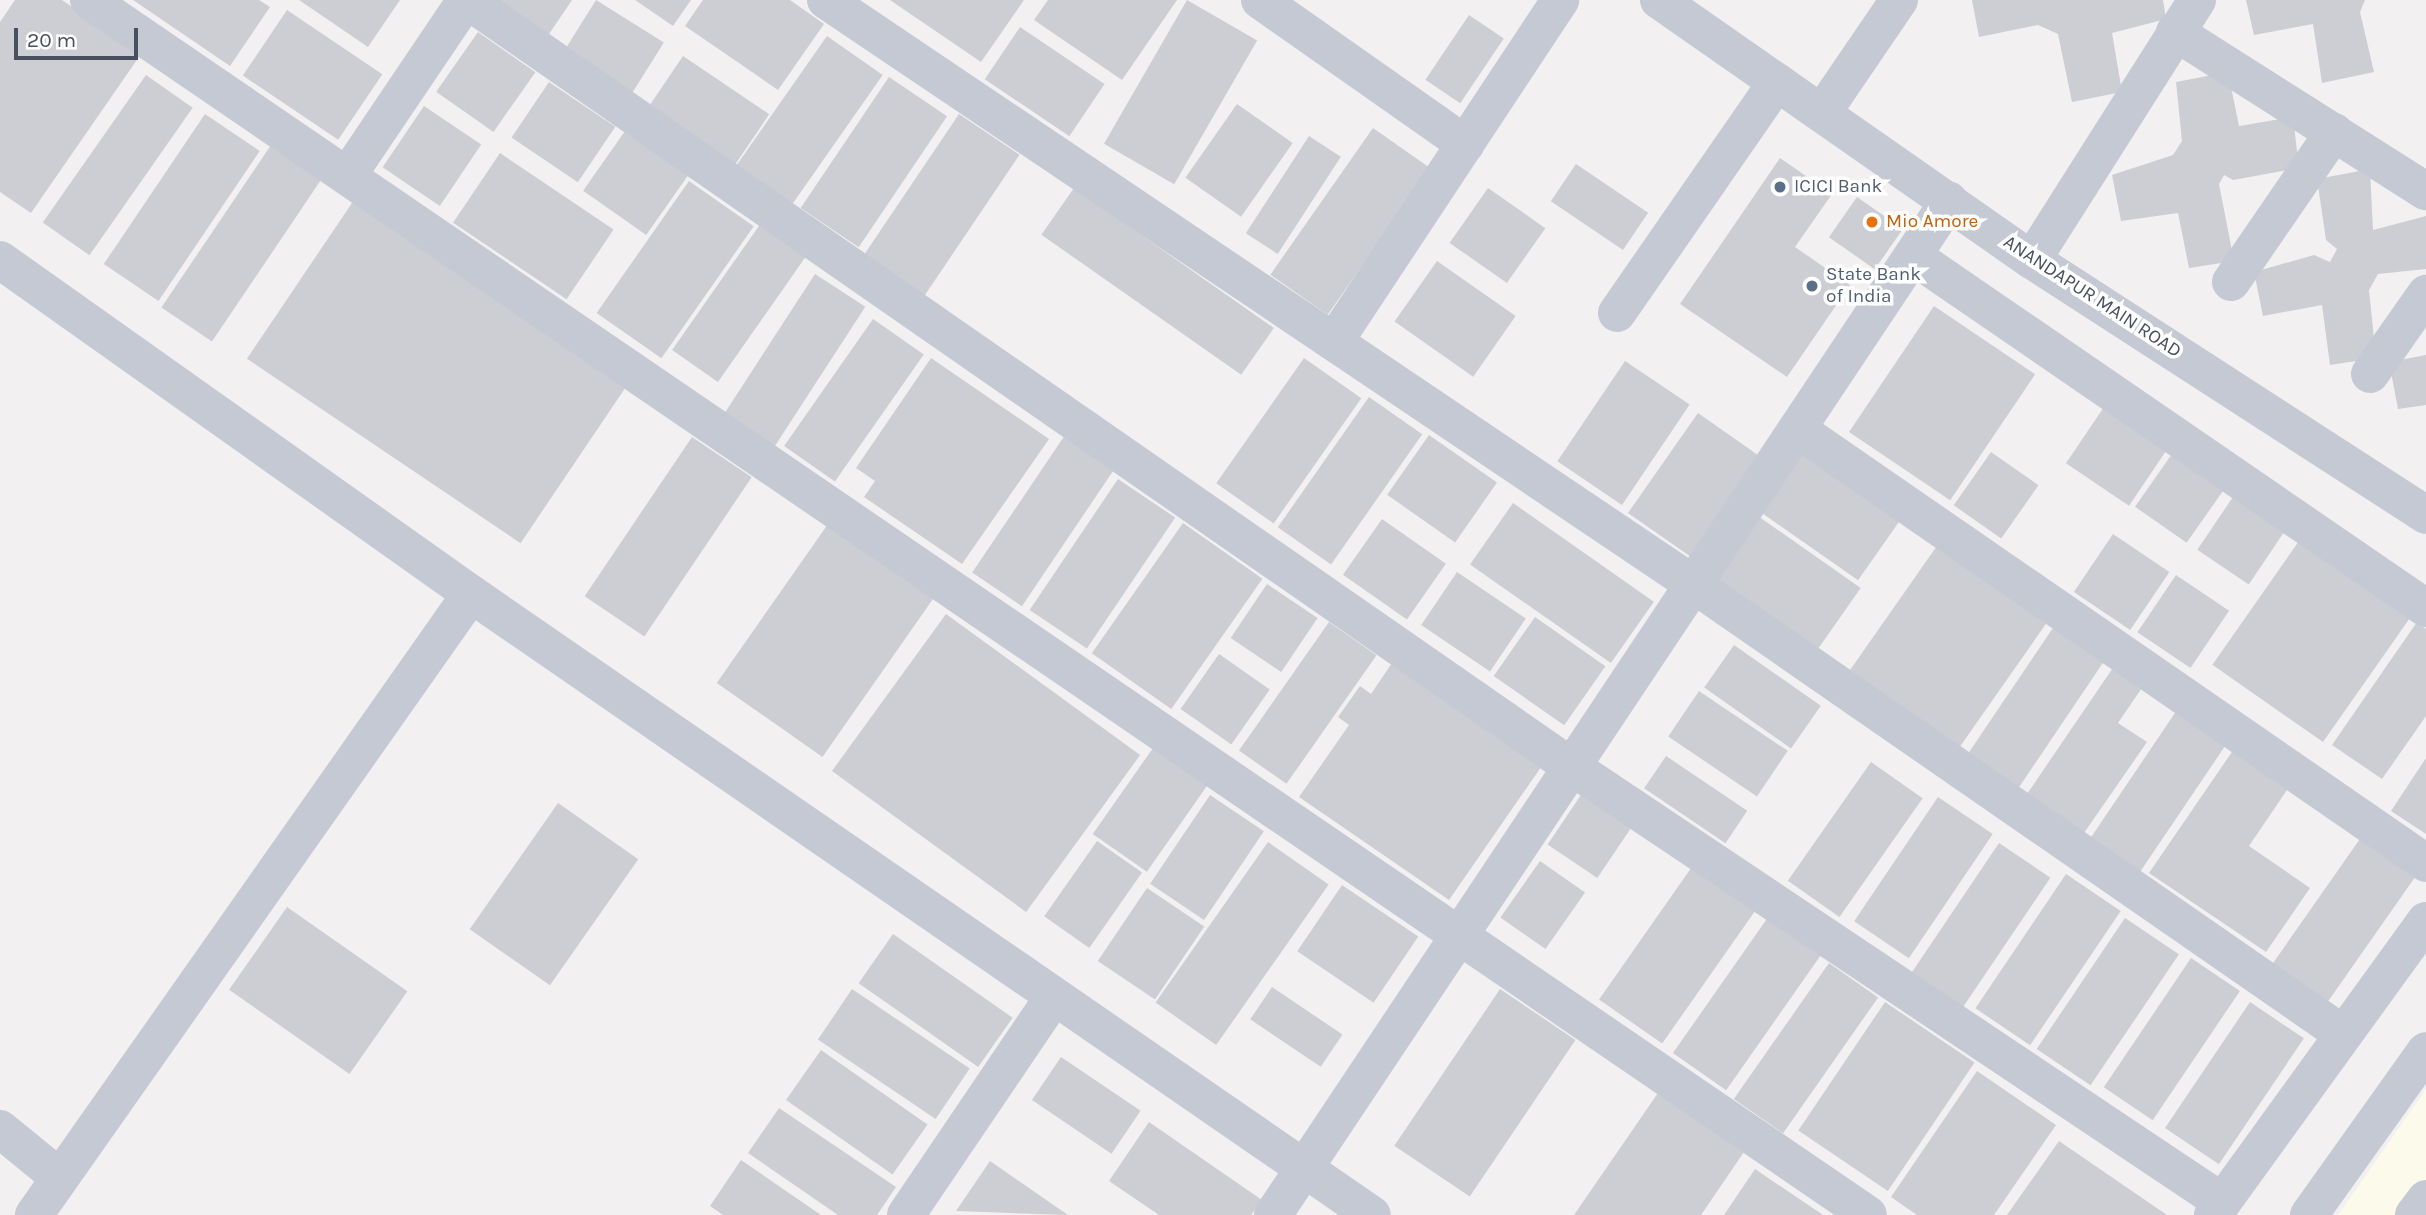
<!DOCTYPE html>
<html>
<head>
<meta charset="utf-8">
<style>
  body { margin:0 }
  #map { position:relative; width:2426px; height:1215px; overflow:hidden; background:#f2f0f0; font-family:Karla,sans-serif }
  div>[style] { position:absolute }
  .commercial>* { inset:0; background:#fcfaea }
  .building>* { inset:0; background:#cdced4; transform-origin:0 0 }
  .minor>* { height:38px; margin:-19px; padding:0 19px; transform-origin:19px; border-radius:19px; background:#c4c9d4 }
  .dots>* { width:19px; height:19px; translate:-50% -50%; box-sizing:border-box; border:4px solid #fff; border-radius:50% }
  span { translate:-50% -50%; white-space:nowrap; text-align:center; line-height:1.15; -webkit-text-stroke:7px #fff; paint-order:stroke }
  .service-label { font-size:19px; color:#4e5e75 }
  .left { translate:0 -50%; text-align:left }
  .food-label { font-size:19px; color:#c56008 }
  .street-label { font-size:19px; color:#484f5d }
  .scale { position:absolute; left:14px; top:28px; width:124px; height:32px; box-sizing:border-box; border:4px solid #484f5d; border-top:0; padding-left:9px; font-size:21px; line-height:24px; white-space:nowrap; color:#484f5d; -webkit-text-stroke:5px #fff; paint-order:stroke }
</style>
</head>
<body>
<div id="map">
  <div class="commercial">
    <div style="clip-path:polygon(2426px 1089px,2426px 1215px,2338px 1215px)"></div>
  </div>
  <div class="building">
    <div style="clip-path:polygon(15px 0,62px 0,141px 54px,31px 213px,0 192px,0 22px)"></div>
    <div style="clip-path:polygon(133px 0,259px 0,270px 7px,230px 66px)"></div>
    <div style="clip-path:polygon(299px 0,400px 0,368px 47px)"></div>
    <div style="clip-path:polygon(491px 0,572px 0,545px 40px)"></div>
    <div style="left:596px;top:0;width:80px;height:61px;rotate:32deg"></div>
    <div style="clip-path:polygon(635px 0,691px 0,673px 26px)"></div>
    <div style="clip-path:polygon(703px 0,790px 0,824px 24px,778px 90px,685px 26px)"></div>
    <div style="clip-path:polygon(890px 0,1024px 0,981px 62px)"></div>
    <div style="clip-path:polygon(1048px 0,1177px 0,1122px 80px,1034px 20px)"></div>
    <div style="left:1187px;top:0;width:81px;height:166px;rotate:30deg"></div>
    <div style="clip-path:polygon(1972px 0,2163px 0,2166px 19px,2112px 33px,2122px 92px,2072px 102px,2058px 34px,2038px 25px,1979px 37px)"></div>
    <div style="clip-path:polygon(2246px 0,2365px 0,2360px 12px,2374px 72px,2322px 83px,2313px 24px,2254px 35px)"></div>
    <div style="left:287px;top:10px;width:115px;height:79px;rotate:34deg"></div>
    <div style="left:1469px;top:15px;width:42px;height:78px;rotate:34deg"></div>
    <div style="left:1020px;top:27px;width:102px;height:63px;rotate:34deg"></div>
    <div style="left:478px;top:32px;width:70px;height:73px;rotate:35deg"></div>
    <div style="left:827px;top:36px;width:68px;height:169px;rotate:35deg"></div>
    <div style="left:683px;top:56px;width:104px;height:68px;rotate:34deg"></div>
    <div style="clip-path:polygon(2228px 72px,2239px 126px,2293px 117px,2299px 168px,2233px 180px,2224px 175px,2219px 184px,2234px 261px,2189px 268px,2178px 213px,2121px 221px,2112px 175px,2173px 155px,2182px 141px,2176px 82px)"></div>
    <div style="left:146px;top:75px;width:57px;height:180px;rotate:35deg"></div>
    <div style="left:889px;top:77px;width:70px;height:158px;rotate:34deg"></div>
    <div style="left:549px;top:82px;width:80px;height:67px;rotate:34deg"></div>
    <div style="left:1237px;top:104px;width:68px;height:90px;rotate:35deg"></div>
    <div style="left:424px;top:106px;width:69px;height:74px;rotate:34deg"></div>
    <div style="left:205px;top:114px;width:66px;height:181px;rotate:34deg"></div>
    <div style="left:959px;top:114px;width:73px;height:185px;rotate:34deg"></div>
    <div style="left:1373px;top:128px;width:70px;height:179px;rotate:35deg"></div>
    <div style="left:625px;top:131px;width:77px;height:73px;rotate:35deg"></div>
    <div style="left:1309px;top:136px;width:38px;height:116px;rotate:33deg"></div>
    <div style="left:271px;top:145px;width:61px;height:196px;rotate:34deg"></div>
    <div style="left:500px;top:153px;width:137px;height:84px;rotate:34deg"></div>
    <div style="clip-path:polygon(1780px 158px,1832px 194px,1795px 247px,1850px 285px,1787px 377px,1680px 304px)"></div>
    <div style="left:1576px;top:164px;width:87px;height:45px;rotate:34deg"></div>
    <div style="clip-path:polygon(2370px 169px,2373px 230px,2426px 216px,2426px 269px,2378px 274px,2369px 290px,2376px 358px,2330px 365px,2322px 305px,2263px 316px,2254px 272px,2314px 255px,2330px 262px,2337px 249px,2326px 240px,2317px 179px)"></div>
    <div style="left:689px;top:181px;width:79px;height:161px;rotate:35deg"></div>
    <div style="left:1074px;top:188px;width:244px;height:57px;rotate:35deg"></div>
    <div style="left:1488px;top:188px;width:70px;height:67px;rotate:35deg"></div>
    <div style="left:356px;top:197px;width:330px;height:195px;rotate:34deg"></div>
    <div style="left:1857px;top:197px;width:56px;height:49px;rotate:35deg"></div>
    <div style="left:761px;top:223px;width:56px;height:155px;rotate:35deg"></div>
    <div style="left:1437px;top:261px;width:96px;height:74px;rotate:35deg"></div>
    <div style="left:815px;top:274px;width:60px;height:180px;rotate:33deg"></div>
    <div style="left:1934px;top:306px;width:122px;height:152px;rotate:34deg"></div>
    <div style="left:873px;top:319px;width:62px;height:155px;rotate:35deg"></div>
    <div style="clip-path:polygon(2426px 355px,2426px 405px,2398px 409px,2389px 362px)"></div>
    <div style="clip-path:polygon(931px 358px,1049px 439px,962px 564px,864px 497px,875px 481px,856px 468px)"></div>
    <div style="left:1304px;top:358px;width:70px;height:153px;rotate:35deg"></div>
    <div style="left:1625px;top:361px;width:78px;height:121px;rotate:34deg"></div>
    <div style="left:1369px;top:397px;width:65px;height:159px;rotate:35deg"></div>
    <div style="left:2104px;top:407px;width:76px;height:68px;rotate:34deg"></div>
    <div style="left:1698px;top:413px;width:77px;height:122px;rotate:35deg"></div>
    <div style="left:1065px;top:435px;width:60px;height:166px;rotate:34deg"></div>
    <div style="left:1429px;top:435px;width:83px;height:73px;rotate:35deg"></div>
    <div style="left:692px;top:437px;width:72px;height:192px;rotate:34deg"></div>
    <div style="left:1799px;top:445px;width:126px;height:77px;rotate:35deg"></div>
    <div style="left:2174px;top:451px;width:63px;height:68px;rotate:35deg"></div>
    <div style="left:1991px;top:452px;width:58px;height:65px;rotate:35deg"></div>
    <div style="left:1118px;top:479px;width:69px;height:158px;rotate:34deg"></div>
    <div style="left:2237px;top:491px;width:62px;height:71px;rotate:34deg"></div>
    <div style="left:1513px;top:503px;width:172px;height:75px;rotate:35deg"></div>
    <div style="left:1755px;top:514px;width:129px;height:83px;rotate:35deg"></div>
    <div style="left:1382px;top:519px;width:78px;height:68px;rotate:35deg"></div>
    <div style="left:1183px;top:523px;width:97px;height:159px;rotate:35deg"></div>
    <div style="left:828px;top:524px;width:129px;height:194px;rotate:35deg"></div>
    <div style="left:2113px;top:534px;width:68px;height:70px;rotate:34deg"></div>
    <div style="left:2299px;top:541px;width:135px;height:151px;rotate:35deg"></div>
    <div style="left:1939px;top:543px;width:134px;height:155px;rotate:35deg"></div>
    <div style="left:1457px;top:572px;width:83px;height:64px;rotate:34deg"></div>
    <div style="left:2176px;top:575px;width:64px;height:69px;rotate:34deg"></div>
    <div style="left:1267px;top:584px;width:61px;height:65px;rotate:34deg"></div>
    <div style="left:946px;top:614px;width:240px;height:194px;rotate:36deg"></div>
    <div style="left:2061px;top:616px;width:61px;height:166px;rotate:34deg"></div>
    <div style="left:1535px;top:617px;width:86px;height:72px;rotate:35deg"></div>
    <div style="left:1329px;top:622px;width:58px;height:157px;rotate:35deg"></div>
    <div style="clip-path:polygon(2417px 622px,2426px 629px,2426px 716px,2382px 779px,2332px 745px)"></div>
    <div style="left:1734px;top:645px;width:106px;height:52px;rotate:35deg"></div>
    <div style="left:1219px;top:654px;width:62px;height:67px;rotate:35deg"></div>
    <div style="clip-path:polygon(2121px 656px,2150px 676px,2118px 723px,2147px 742px,2084px 833px,2027px 794px)"></div>
    <div style="clip-path:polygon(1396px 657px,1546px 760px,1449px 900px,1299px 797px,1349px 725px,1338px 717px,1360px 686px,1371px 694px)"></div>
    <div style="left:1699px;top:691px;width:107px;height:55px;rotate:34deg"></div>
    <div style="left:2181px;top:704px;width:60px;height:162px;rotate:34deg"></div>
    <div style="clip-path:polygon(2236px 746px,2291px 784px,2249px 846px,2310px 888px,2266px 952px,2149px 873px)"></div>
    <div style="left:1153px;top:748px;width:66px;height:105px;rotate:35deg"></div>
    <div style="left:1666px;top:756px;width:98px;height:39px;rotate:34deg"></div>
    <div style="clip-path:polygon(2426px 758px,2426px 834px,2391px 811px)"></div>
    <div style="left:1871px;top:762px;width:63px;height:145px;rotate:35deg"></div>
    <div style="left:1585px;top:789px;width:60px;height:67px;rotate:34deg"></div>
    <div style="left:1210px;top:795px;width:65px;height:107px;rotate:34deg"></div>
    <div style="left:1938px;top:797px;width:66px;height:150px;rotate:34deg"></div>
    <div style="left:558px;top:803px;width:98px;height:154px;rotate:35deg"></div>
    <div style="left:2362px;top:836px;width:67px;height:159px;rotate:35deg"></div>
    <div style="left:1097px;top:841px;width:55px;height:92px;rotate:35deg"></div>
    <div style="left:1268px;top:842px;width:74px;height:196px;rotate:35deg"></div>
    <div style="left:1999px;top:843px;width:62px;height:157px;rotate:34deg"></div>
    <div style="left:1540px;top:861px;width:55px;height:69px;rotate:35deg"></div>
    <div style="left:1696px;top:861px;width:77px;height:169px;rotate:35deg"></div>
    <div style="left:2066px;top:874px;width:66px;height:162px;rotate:34deg"></div>
    <div style="left:1342px;top:885px;width:92px;height:80px;rotate:34deg"></div>
    <div style="left:1147px;top:888px;width:69px;height:88px;rotate:34deg"></div>
    <div style="left:287px;top:907px;width:147px;height:101px;rotate:35deg"></div>
    <div style="left:1771px;top:913px;width:65px;height:171px;rotate:35deg"></div>
    <div style="left:2125px;top:918px;width:65px;height:158px;rotate:34deg"></div>
    <div style="left:893px;top:934px;width:146px;height:60px;rotate:35deg"></div>
    <div style="left:2191px;top:958px;width:59px;height:156px;rotate:34deg"></div>
    <div style="left:1829px;top:963px;width:60px;height:166px;rotate:35deg"></div>
    <div style="left:1272px;top:987px;width:85px;height:39px;rotate:34deg"></div>
    <div style="left:852px;top:989px;width:142px;height:61px;rotate:34deg"></div>
    <div style="left:1500px;top:989px;width:91px;height:189px;rotate:34deg"></div>
    <div style="left:1885px;top:1002px;width:108px;height:155px;rotate:34deg"></div>
    <div style="left:2250px;top:1002px;width:65px;height:152px;rotate:34deg"></div>
    <div style="left:821px;top:1050px;width:130px;height:61px;rotate:35deg"></div>
    <div style="left:1061px;top:1057px;width:96px;height:52px;rotate:34deg"></div>
    <div style="clip-path:polygon(1977px 1071px,2056px 1125px,1994px 1215px,1917px 1215px,1891px 1197px)"></div>
    <div style="clip-path:polygon(1660px 1090px,1746px 1149px,1701px 1215px,1574px 1215px)"></div>
    <div style="clip-path:polygon(779px 1108px,896px 1187px,877px 1215px,838px 1215px,748px 1153px)"></div>
    <div style="clip-path:polygon(1149px 1122px,1262px 1200px,1251px 1215px,1159px 1215px,1109px 1181px)"></div>
    <div style="clip-path:polygon(2059px 1141px,2167px 1215px,2007px 1215px)"></div>
    <div style="clip-path:polygon(741px 1160px,821px 1215px,723px 1215px,710px 1206px)"></div>
    <div style="clip-path:polygon(990px 1161px,1068px 1215px,956px 1211px)"></div>
    <div style="clip-path:polygon(1755px 1169px,1823px 1215px,1724px 1215px)"></div>
  </div>
  <div class="minor">
    <div style="left:89px;top:0;width:2154px;rotate:34.33deg"></div>
    <div style="left:467px;top:0;width:1345px;rotate:34.77deg"></div>
    <div style="left:1572px;top:767px;width:782px;rotate:33.79deg"></div>
    <div style="left:826px;top:0;width:1045px;rotate:33.96deg"></div>
    <div style="left:1693px;top:584px;width:791px;rotate:34.7deg"></div>
    <div style="left:1260px;top:0;width:251px;rotate:35.1deg"></div>
    <div style="left:1659px;top:0;width:455px;rotate:34.9deg"></div>
    <div style="left:2032px;top:260px;width:469px;rotate:32.9deg"></div>
    <div style="left:2175px;top:32px;width:297px;rotate:32.4deg"></div>
    <div style="left:1824px;top:110px;width:133px;rotate:-55.7deg"></div>
    <div style="left:350px;top:172px;width:207px;rotate:-56deg"></div>
    <div style="left:1913px;top:256px;width:622px;rotate:34.46deg"></div>
    <div style="left:0;top:260px;width:577px;rotate:35.34deg"></div>
    <div style="left:2032px;top:260px;width:308px;rotate:-57.6deg"></div>
    <div style="left:2231px;top:282px;width:182px;rotate:-55.5deg"></div>
    <div style="left:1617px;top:313px;width:281px;rotate:-55.3deg"></div>
    <div style="left:1334px;top:342px;width:410px;rotate:-56.5deg"></div>
    <div style="left:2370px;top:374px;width:98px;rotate:-55deg"></div>
    <div style="left:1797px;top:429px;width:764px;rotate:34.61deg"></div>
    <div style="left:0;top:1129px;width:77px;rotate:39.2deg"></div>
    <div style="left:34px;top:1215px;width:759px;rotate:-54.87deg"></div>
    <div style="left:471px;top:594px;width:1094px;rotate:34.58deg"></div>
    <div style="left:906px;top:1215px;width:262px;rotate:-55.9deg"></div>
    <div style="left:1273px;top:1215px;width:1219px;rotate:-56.31deg"></div>
    <div style="left:2213px;top:1215px;width:363px;rotate:-54.1deg"></div>
    <div style="left:2309px;top:1215px;width:201px;rotate:-54.5deg"></div>
    <div style="left:2414px;top:1215px;width:20px;rotate:-53deg"></div>
  </div>
  <div class="dots">
    <div style="left:1780px;top:187px;background:#5c6f8a"></div>
    <div style="left:1872px;top:222px;background:#e8710a"></div>
    <div style="left:1812px;top:286px;background:#5c6f8a"></div>
  </div>
  <div class="service-label">
    <span class="left" style="left:1794px;top:187px">ICICI Bank</span>
    <span class="left" style="left:1826px;top:286px">State Bank<br>of India</span>
  </div>
  <div class="food-label">
    <span class="left" style="left:1886px;top:222px">Mio Amore</span>
  </div>
  <div class="street-label">
    <span style="left:2092px;top:297px;rotate:33deg">ANANDAPUR MAIN ROAD</span>
  </div>
  <div class="scale">20 m</div>
</div>
</body>
</html>
